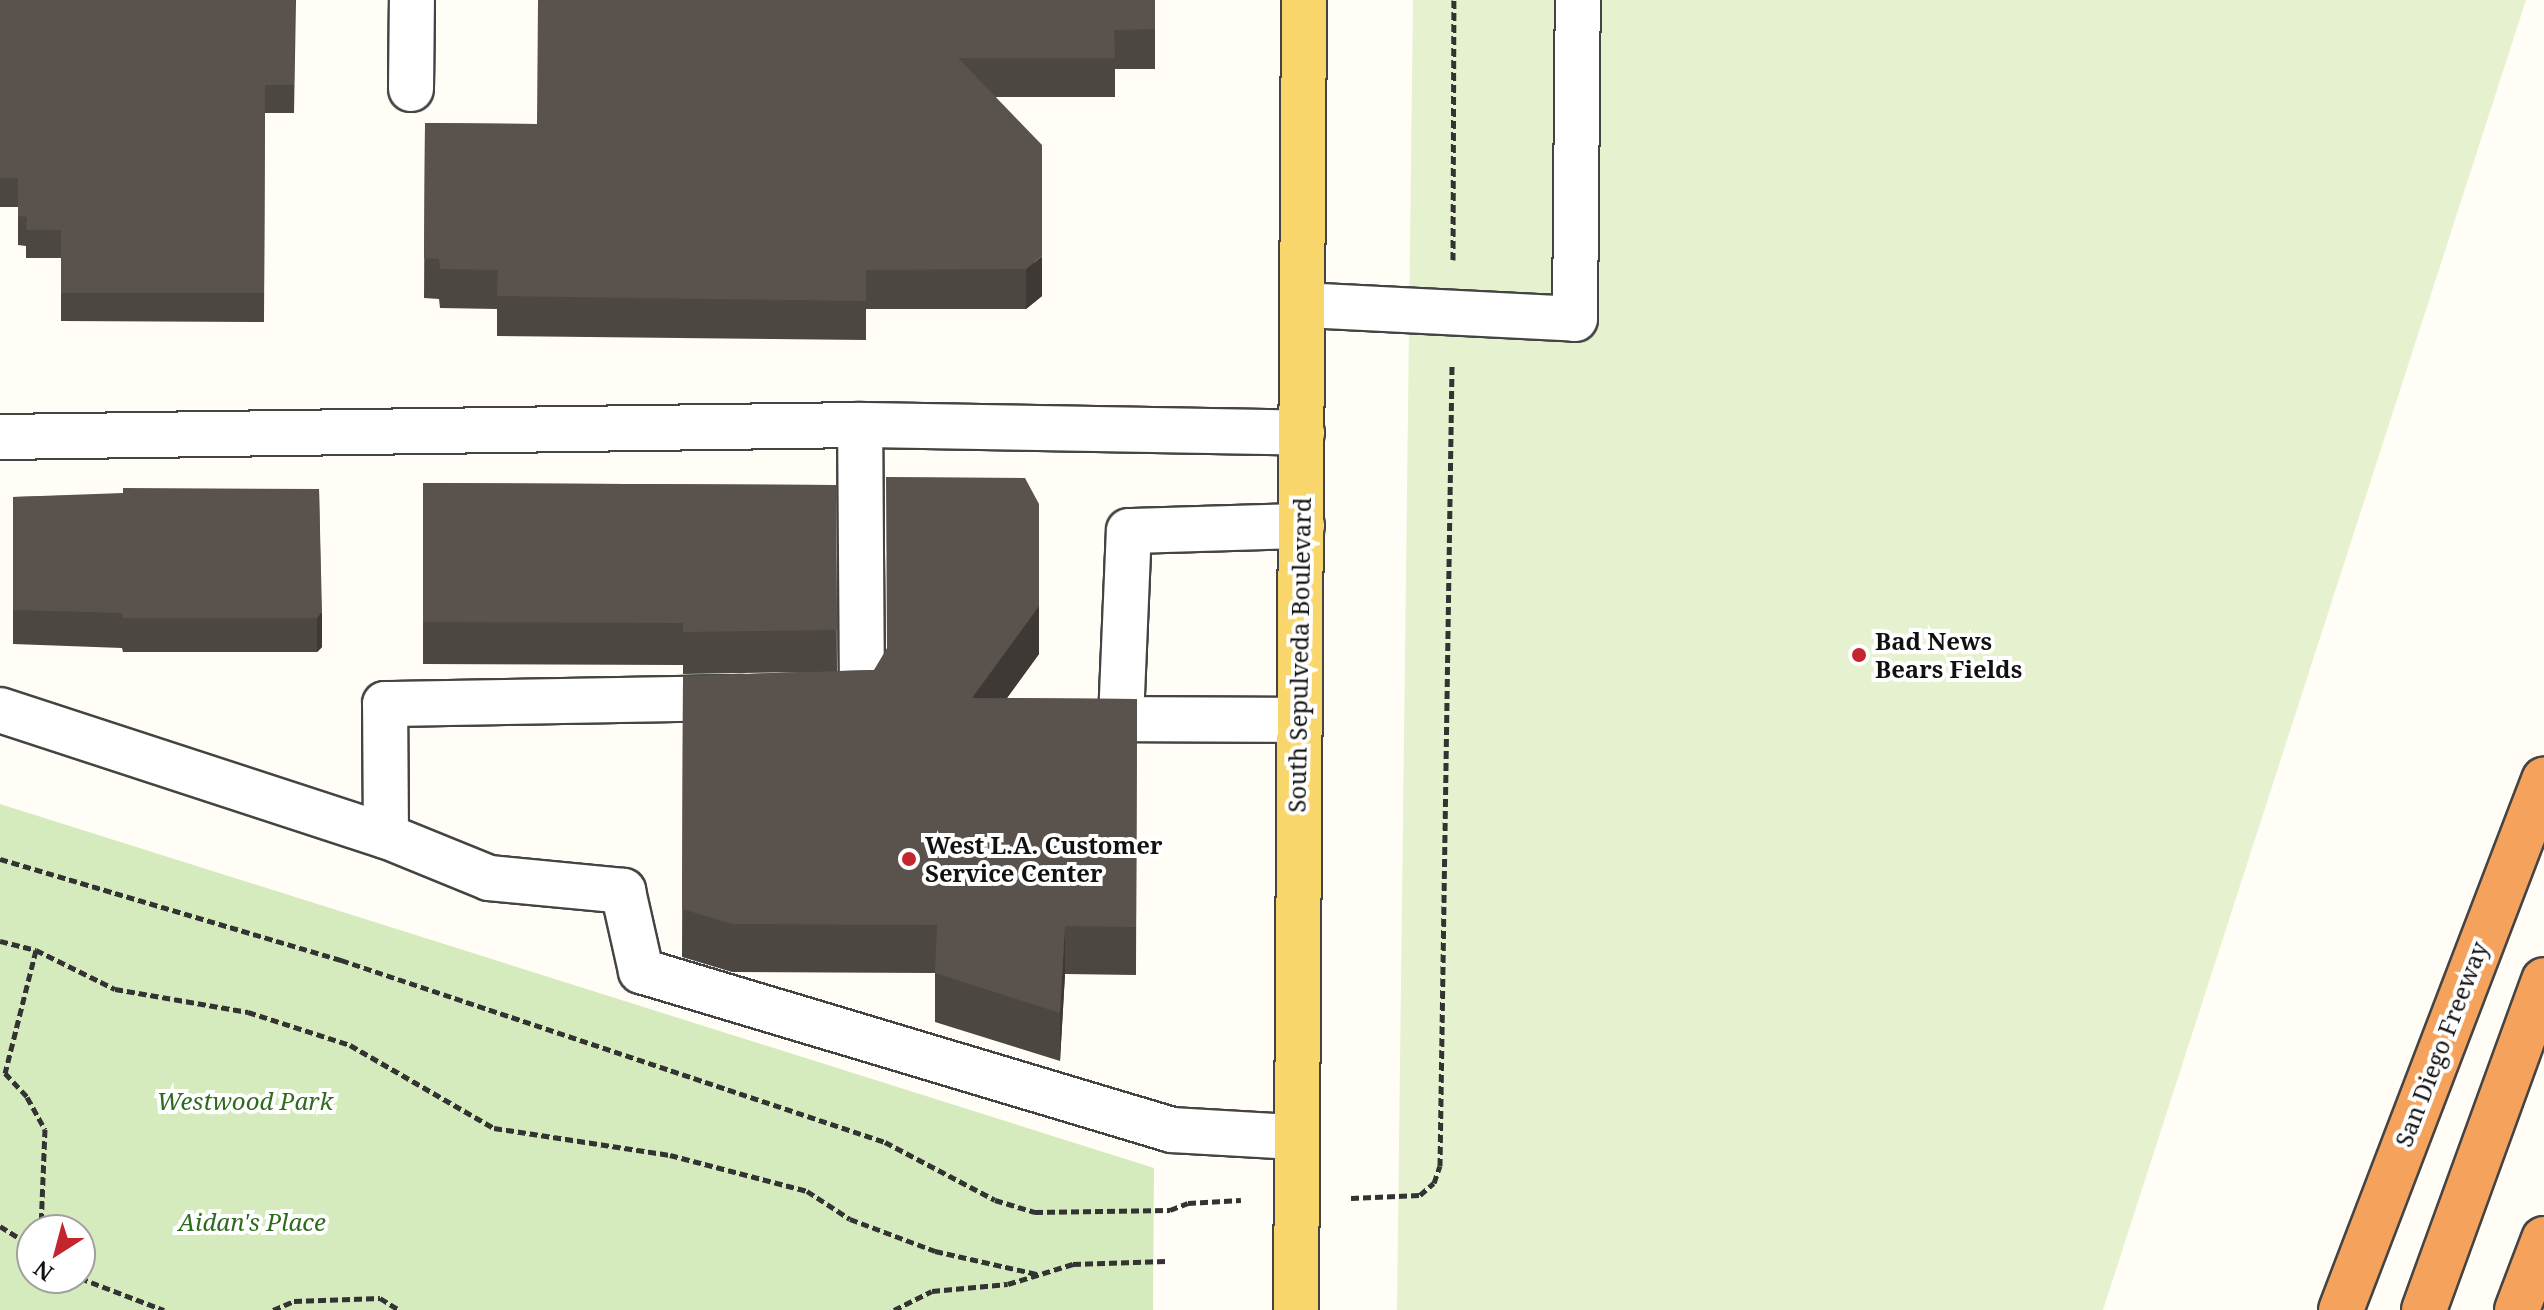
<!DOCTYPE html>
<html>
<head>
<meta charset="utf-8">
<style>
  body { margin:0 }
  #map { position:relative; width:2544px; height:1310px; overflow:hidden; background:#fffdf5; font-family:"Noto Serif",serif }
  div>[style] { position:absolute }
  .green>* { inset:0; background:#d5ebbd }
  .pitch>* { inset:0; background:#e6f2cf }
  .path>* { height:5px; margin-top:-2.5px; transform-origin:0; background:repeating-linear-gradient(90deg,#333 0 8px,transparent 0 12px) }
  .roads { filter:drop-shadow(2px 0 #444) drop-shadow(-2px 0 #444) drop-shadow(0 2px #444) drop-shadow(0 -2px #444) }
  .minor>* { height:44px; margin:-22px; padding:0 22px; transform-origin:22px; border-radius:22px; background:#fff }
  .major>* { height:44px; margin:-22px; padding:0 22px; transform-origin:22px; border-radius:22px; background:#f9d66b }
  .highway>* { height:44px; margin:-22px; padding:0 22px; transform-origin:22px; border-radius:22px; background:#f5a25d }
  .wall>* { inset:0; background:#4d4742 }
  .shaded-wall>* { inset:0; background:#3f3936 }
  .building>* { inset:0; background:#5a524d }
  .dots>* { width:22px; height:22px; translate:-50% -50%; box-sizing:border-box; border:4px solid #fff; border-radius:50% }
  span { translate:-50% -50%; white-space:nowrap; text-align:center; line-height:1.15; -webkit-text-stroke:8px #fff; paint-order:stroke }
  .poi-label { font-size:24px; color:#111; font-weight:700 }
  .left { translate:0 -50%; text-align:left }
  .street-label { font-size:24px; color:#111 }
  .park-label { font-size:24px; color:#2f6b1f; font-style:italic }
  .north { position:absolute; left:16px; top:1214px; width:80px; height:80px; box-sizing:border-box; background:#fff; border:2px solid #a0a0a0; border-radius:50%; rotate:216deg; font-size:22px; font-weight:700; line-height:32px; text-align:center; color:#111 }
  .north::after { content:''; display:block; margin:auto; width:28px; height:36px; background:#c4262e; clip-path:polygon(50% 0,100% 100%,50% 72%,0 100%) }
</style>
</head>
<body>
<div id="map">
  <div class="green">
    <div style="clip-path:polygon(evenodd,0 804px,1154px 1168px,1153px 1310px,0 1310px,0 804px,32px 1230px,80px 1230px,80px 1278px,32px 1278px,32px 1230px)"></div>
  </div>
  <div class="pitch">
    <div style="clip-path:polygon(1413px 0,2526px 0,2103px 1310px,1397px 1310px)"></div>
  </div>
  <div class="path">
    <div style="left:1453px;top:260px;width:260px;rotate:-89.8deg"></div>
    <div style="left:0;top:859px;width:356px;rotate:16.5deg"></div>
    <div style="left:341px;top:960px;width:574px;rotate:18.5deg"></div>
    <div style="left:885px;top:1142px;width:124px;rotate:27.8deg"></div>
    <div style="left:995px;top:1200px;width:42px;rotate:16.7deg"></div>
    <div style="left:1035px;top:1212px;width:135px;rotate:-0.8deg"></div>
    <div style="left:1170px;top:1210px;width:19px;rotate:-21deg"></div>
    <div style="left:1188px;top:1203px;width:53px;rotate:-3.2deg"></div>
    <div style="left:0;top:941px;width:37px;rotate:14deg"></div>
    <div style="left:36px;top:950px;width:88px;rotate:26.3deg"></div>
    <div style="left:115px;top:989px;width:135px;rotate:9.8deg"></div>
    <div style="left:248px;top:1012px;width:107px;rotate:17.9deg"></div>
    <div style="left:350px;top:1045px;width:166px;rotate:30deg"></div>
    <div style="left:494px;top:1128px;width:178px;rotate:8.7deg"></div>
    <div style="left:670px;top:1155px;width:142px;rotate:14.7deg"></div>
    <div style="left:807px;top:1191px;width:51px;rotate:33.1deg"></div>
    <div style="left:850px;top:1219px;width:91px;rotate:20.6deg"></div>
    <div style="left:935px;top:1251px;width:105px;rotate:12.7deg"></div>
    <div style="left:36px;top:950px;width:127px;rotate:104.1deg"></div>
    <div style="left:5px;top:1073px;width:33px;rotate:47deg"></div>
    <div style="left:27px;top:1097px;width:37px;rotate:61deg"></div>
    <div style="left:45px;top:1129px;width:101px;rotate:92.3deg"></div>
    <div style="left:1351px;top:1198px;width:69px;rotate:-2.5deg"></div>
    <div style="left:1420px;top:1195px;width:18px;rotate:-41deg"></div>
    <div style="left:1434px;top:1183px;width:18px;rotate:-71deg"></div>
    <div style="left:1440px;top:1166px;width:800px;rotate:-89.14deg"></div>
    <div style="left:0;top:1226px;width:38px;rotate:32deg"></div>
    <div style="left:80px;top:1278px;width:90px;rotate:20.9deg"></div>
    <div style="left:273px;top:1310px;width:23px;rotate:-23deg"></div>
    <div style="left:294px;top:1301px;width:86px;rotate:-2deg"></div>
    <div style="left:380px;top:1298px;width:22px;rotate:32deg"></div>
    <div style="left:894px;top:1310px;width:42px;rotate:-26.6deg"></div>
    <div style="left:932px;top:1291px;width:76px;rotate:-5.3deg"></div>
    <div style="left:1008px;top:1284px;width:68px;rotate:-17.1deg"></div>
    <div style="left:1073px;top:1264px;width:93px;rotate:-1.8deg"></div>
  </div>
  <div class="roads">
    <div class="minor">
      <div style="left:411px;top:89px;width:89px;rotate:-89.4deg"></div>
      <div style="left:1303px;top:305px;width:272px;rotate:2.9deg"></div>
      <div style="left:1575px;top:319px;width:319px;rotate:-89.5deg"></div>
      <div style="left:0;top:437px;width:860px;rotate:-0.8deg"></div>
      <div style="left:829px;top:696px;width:33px"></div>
      <div style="left:862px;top:696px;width:271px;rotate:-90.4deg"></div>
      <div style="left:860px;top:425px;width:442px;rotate:1deg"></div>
      <div style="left:0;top:710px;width:406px;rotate:18.1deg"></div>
      <div style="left:386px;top:836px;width:111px;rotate:22.2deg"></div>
      <div style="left:489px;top:878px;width:135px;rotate:5.5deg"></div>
      <div style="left:623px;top:891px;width:82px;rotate:77.3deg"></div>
      <div style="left:641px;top:971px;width:554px;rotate:16.67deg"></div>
      <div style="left:1172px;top:1130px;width:123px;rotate:3.3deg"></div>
      <div style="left:1297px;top:720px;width:176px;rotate:-179.7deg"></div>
      <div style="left:1121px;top:719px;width:188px;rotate:-87.6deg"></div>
      <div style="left:1129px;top:531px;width:173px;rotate:-1.7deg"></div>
      <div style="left:386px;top:836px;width:132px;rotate:-90.4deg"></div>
      <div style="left:385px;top:704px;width:355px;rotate:-1deg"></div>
    </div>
    <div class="major">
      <div style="left:1296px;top:1310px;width:1310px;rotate:-89.65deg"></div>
    </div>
    <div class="highway">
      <div style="left:2341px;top:1310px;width:568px;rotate:-69.04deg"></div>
      <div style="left:2424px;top:1310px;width:351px;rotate:-70deg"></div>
      <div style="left:2517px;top:1310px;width:76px;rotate:-69.2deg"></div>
    </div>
  </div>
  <div class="wall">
    <div style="clip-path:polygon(0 0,296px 0,294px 113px,265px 113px,264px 322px,61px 321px,61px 258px,26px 258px,26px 246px,18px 245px,18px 207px,0 207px)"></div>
    <div style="clip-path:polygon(1155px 0,1155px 69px,1115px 69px,1115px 97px,996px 97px,1042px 296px,1026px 309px,866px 309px,866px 340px,497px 336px,497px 309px,440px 308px,439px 299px,424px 298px,425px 123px,537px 124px)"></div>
    <div style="clip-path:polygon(423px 483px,836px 485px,837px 671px,874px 670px,1039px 504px,1039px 654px,1007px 698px,1137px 699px,1136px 975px,1065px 974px,1060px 1061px,935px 1022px,935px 973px,732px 972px,682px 957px,683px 676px,804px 672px,683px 674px,683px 665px,423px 664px)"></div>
    <div style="clip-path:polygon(319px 489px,322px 647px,317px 652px,123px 652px,122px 648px,13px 644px,13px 497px)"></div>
  </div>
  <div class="shaded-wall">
    <div style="clip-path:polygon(1042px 256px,1042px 296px,1026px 309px,1026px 269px)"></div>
    <div style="clip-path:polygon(1039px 606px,1039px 654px,972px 746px,972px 698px)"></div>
    <div style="clip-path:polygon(322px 612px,322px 647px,317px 652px,317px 618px)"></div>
    <div style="clip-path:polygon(1065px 926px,1065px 974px,1060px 1061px,1060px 1013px)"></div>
  </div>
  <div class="building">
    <div style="clip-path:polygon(0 0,295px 0,294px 85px,265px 85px,264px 293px,61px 293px,61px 230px,26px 230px,27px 217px,18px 216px,18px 178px,0 178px)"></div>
    <div style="clip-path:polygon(538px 0,1155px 0,1155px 29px,1114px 30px,1115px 58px,958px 58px,1042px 145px,1042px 256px,1026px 269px,866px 270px,866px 301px,497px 296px,498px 270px,440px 269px,439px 259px,424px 258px,425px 123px,537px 124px)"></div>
    <div style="clip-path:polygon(886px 477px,1025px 478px,1039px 504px,1039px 606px,972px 698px,1137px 699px,1136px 927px,1065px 926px,1060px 1013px,935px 973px,937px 925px,732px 924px,682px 909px,683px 676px,874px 670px,887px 648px)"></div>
    <div style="clip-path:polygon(423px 483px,836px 485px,837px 630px,683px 632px,683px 623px,423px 622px)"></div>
    <div style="clip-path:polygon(123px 488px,319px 489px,322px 612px,317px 618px,123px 618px,122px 613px,13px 610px,13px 497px,123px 493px)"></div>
  </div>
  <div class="dots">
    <div style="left:1859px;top:655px;background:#c4262e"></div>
    <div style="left:909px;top:859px;background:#c4262e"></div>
  </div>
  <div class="poi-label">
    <span class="left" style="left:1875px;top:655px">Bad News<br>Bears Fields</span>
    <span class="left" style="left:925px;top:859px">West L.A. Customer<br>Service Center</span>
  </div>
  <div class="street-label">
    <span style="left:1299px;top:655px;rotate:-89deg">South Sepulveda Boulevard</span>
    <span style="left:2441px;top:1044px;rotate:-69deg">San Diego Freeway</span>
  </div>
  <div class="park-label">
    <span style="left:245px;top:1101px">Westwood Park</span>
    <span style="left:252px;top:1222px">Aidan's Place</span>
  </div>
  <div class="north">N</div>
</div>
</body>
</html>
